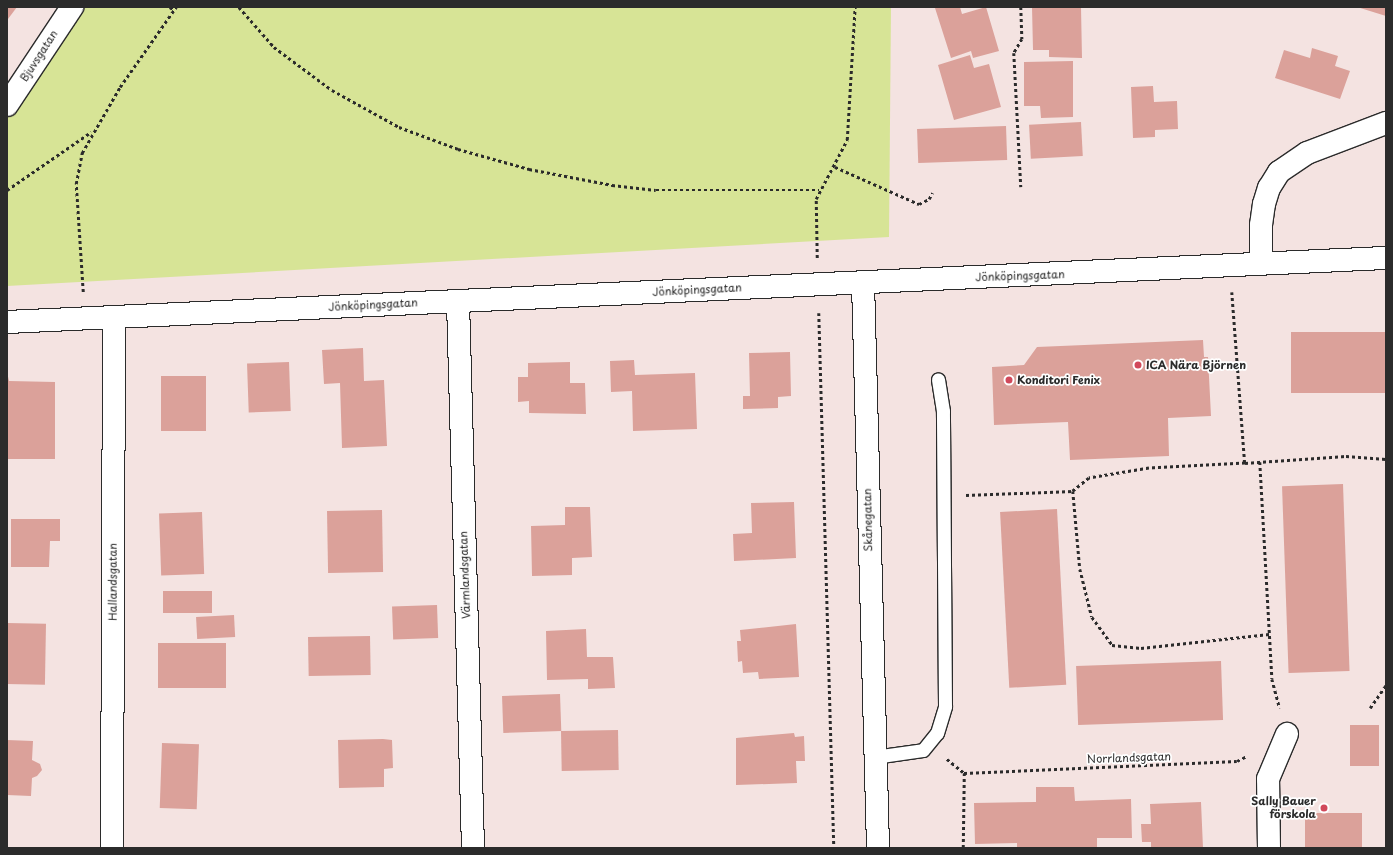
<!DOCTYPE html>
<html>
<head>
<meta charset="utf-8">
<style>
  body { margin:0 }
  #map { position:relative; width:1393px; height:855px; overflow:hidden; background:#f4e3e1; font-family:"Playpen Sans",sans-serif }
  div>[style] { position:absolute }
  .green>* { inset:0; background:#d7e496 }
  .building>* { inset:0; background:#dba19a; transform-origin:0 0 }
  .path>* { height:2.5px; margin-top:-1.25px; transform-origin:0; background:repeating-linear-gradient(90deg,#2b2b2b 0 3px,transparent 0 6px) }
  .roads { filter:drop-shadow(1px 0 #2b2b2b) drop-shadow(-1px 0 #2b2b2b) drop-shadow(0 1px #2b2b2b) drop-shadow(0 -1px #2b2b2b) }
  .service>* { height:13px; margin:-6.5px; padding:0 6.5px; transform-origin:6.5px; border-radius:6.5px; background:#fff }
  .minor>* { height:22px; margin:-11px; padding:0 11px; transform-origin:11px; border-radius:11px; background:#fff }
  .tertiary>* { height:22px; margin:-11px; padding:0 11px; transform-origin:11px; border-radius:11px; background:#fff }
  .dots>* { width:11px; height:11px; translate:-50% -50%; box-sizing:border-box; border:2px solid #fff; border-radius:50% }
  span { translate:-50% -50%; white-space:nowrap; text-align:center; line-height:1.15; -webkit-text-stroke:3.5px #fff; paint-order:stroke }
  .street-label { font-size:11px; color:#2b2b2b }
  .poi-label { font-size:11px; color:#2b2b2b; font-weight:700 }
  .left { translate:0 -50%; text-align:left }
  .right { translate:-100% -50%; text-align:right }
  .frame { position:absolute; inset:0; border:8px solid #2b2b2b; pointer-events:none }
</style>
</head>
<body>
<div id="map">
  <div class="green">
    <div style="clip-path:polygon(77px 7px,891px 7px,889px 237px,7px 286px,7px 119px)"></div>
  </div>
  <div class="building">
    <div style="clip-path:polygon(7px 7px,17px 7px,8px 19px,7px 19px)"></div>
    <div style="clip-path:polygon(940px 7px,960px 7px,962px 14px,986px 7px,999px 51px,973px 58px,971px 51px,951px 58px,935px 8px)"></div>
    <div style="clip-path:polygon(1032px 7px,1081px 7px,1082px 58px,1049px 57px,1049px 50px,1033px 50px)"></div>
    <div style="clip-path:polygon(1357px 7px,1386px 7px,1386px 16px)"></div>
    <div style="clip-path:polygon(1312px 48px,1338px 56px,1335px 66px,1350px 71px,1340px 99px,1275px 78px,1284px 50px,1310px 58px)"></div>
    <div style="clip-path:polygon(970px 55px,974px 68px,989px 64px,1001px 107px,954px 120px,938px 65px)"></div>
    <div style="clip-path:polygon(1073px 61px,1073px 117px,1041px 118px,1040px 106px,1024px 106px,1024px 62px)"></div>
    <div style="clip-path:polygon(1153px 86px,1154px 102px,1177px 101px,1178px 129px,1155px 130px,1155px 137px,1133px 138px,1131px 87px)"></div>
    <div style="left:1081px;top:122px;width:34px;height:52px;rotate:87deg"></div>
    <div style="left:1006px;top:126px;width:34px;height:89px;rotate:88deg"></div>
    <div style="left:1386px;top:332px;width:61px;height:95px;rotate:90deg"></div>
    <div style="clip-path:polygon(1203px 340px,1204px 357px,1208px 357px,1211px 416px,1168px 418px,1169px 456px,1070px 460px,1068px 422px,994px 425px,992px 367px,1024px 365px,1037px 347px)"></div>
    <div style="clip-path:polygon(363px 348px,364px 381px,384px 380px,387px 446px,342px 448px,340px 383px,324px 384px,322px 350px)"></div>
    <div style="clip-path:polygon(790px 352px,791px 396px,778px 397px,778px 408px,743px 409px,743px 396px,750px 396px,749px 353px)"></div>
    <div style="clip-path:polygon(634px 360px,635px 375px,695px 373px,697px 429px,633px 431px,632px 391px,611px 392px,610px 361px)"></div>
    <div style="left:289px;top:362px;width:49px;height:42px;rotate:88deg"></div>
    <div style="clip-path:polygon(570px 362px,570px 383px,585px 383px,586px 414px,529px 413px,529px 401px,518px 402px,518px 377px,528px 377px,528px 363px)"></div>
    <div style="clip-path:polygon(7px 372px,9px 381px,55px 382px,55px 459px,7px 459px)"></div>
    <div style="left:161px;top:376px;width:45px;height:55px"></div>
    <div style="left:1343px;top:484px;width:187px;height:61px;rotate:88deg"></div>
    <div style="clip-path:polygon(794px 502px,796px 558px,734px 561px,733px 534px,752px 533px,751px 503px)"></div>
    <div style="clip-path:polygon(565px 507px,590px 507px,592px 557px,572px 558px,572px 575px,532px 576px,531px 526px,565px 525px)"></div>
    <div style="left:1057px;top:509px;width:176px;height:57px;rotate:87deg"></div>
    <div style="left:382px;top:510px;width:62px;height:55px;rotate:89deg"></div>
    <div style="left:202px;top:512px;width:62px;height:43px;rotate:88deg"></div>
    <div style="clip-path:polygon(11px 519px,60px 519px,60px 541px,50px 541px,49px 567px,11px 567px)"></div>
    <div style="left:163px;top:591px;width:49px;height:22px"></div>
    <div style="left:437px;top:605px;width:33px;height:45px;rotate:88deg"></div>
    <div style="left:234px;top:615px;width:22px;height:38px;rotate:87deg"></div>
    <div style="left:7px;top:623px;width:39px;height:61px;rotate:1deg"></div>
    <div style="clip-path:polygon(796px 624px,799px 677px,759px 679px,758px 672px,743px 673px,742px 661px,738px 662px,737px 641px,741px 641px,740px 630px)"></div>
    <div style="clip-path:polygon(586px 629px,587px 657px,613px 657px,615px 688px,588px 689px,588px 679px,547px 680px,546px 631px)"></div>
    <div style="left:370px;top:636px;width:39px;height:62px;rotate:89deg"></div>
    <div style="left:226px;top:643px;width:45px;height:68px;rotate:90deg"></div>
    <div style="left:1221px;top:661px;width:59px;height:145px;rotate:88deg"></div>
    <div style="left:560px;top:694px;width:37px;height:58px;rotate:88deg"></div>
    <div style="left:1350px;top:725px;width:29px;height:41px"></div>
    <div style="left:618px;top:730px;width:40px;height:57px;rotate:89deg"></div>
    <div style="clip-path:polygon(794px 733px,795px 737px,804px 736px,805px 761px,796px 761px,797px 783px,736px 785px,736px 738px)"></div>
    <div style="clip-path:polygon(383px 739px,392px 740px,393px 768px,384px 769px,384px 787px,339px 788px,338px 740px)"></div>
    <div style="clip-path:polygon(7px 740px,33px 741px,32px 760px,40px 764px,42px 770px,37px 776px,32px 778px,31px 796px,7px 795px)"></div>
    <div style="left:162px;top:743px;width:37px;height:65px;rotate:2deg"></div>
    <div style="clip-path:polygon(1036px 787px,1074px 787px,1075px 801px,1131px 799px,1132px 838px,1097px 838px,1097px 848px,1017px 848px,1017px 843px,975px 844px,974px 803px,1036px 802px)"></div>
    <div style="clip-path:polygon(1201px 802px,1203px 848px,1151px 848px,1151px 842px,1142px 842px,1141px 824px,1151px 824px,1150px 804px)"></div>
    <div style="left:1305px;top:813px;width:57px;height:35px"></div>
  </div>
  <div class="path">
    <div style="left:170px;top:7px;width:5px;rotate:37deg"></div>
    <div style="left:239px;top:7px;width:53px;rotate:48.8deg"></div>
    <div style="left:274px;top:47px;width:72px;rotate:36.6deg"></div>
    <div style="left:332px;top:90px;width:77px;rotate:28.9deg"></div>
    <div style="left:399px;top:127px;width:63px;rotate:20.4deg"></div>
    <div style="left:458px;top:149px;width:74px;rotate:15.7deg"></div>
    <div style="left:529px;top:169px;width:85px;rotate:10.9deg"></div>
    <div style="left:612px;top:185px;width:44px;rotate:6.5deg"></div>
    <div style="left:656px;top:190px;width:163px"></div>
    <div style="left:1021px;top:7px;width:32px;rotate:88deg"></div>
    <div style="left:1022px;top:39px;width:16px;rotate:120deg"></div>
    <div style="left:1014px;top:53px;width:134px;rotate:87deg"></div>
    <div style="left:835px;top:167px;width:92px;rotate:23.8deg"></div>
    <div style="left:919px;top:204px;width:11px;rotate:-27deg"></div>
    <div style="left:929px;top:199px;width:7px;rotate:-63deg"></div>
    <div style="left:7px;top:190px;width:102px;rotate:-34.6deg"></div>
    <div style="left:817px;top:258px;width:59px;rotate:-91deg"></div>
    <div style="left:816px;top:199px;width:67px;rotate:-62.3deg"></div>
    <div style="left:847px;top:140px;width:133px;rotate:-86.6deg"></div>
    <div style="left:83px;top:292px;width:108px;rotate:-93.7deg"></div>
    <div style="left:76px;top:184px;width:32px;rotate:-79deg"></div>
    <div style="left:82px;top:153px;width:76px;rotate:-60.1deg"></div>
    <div style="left:120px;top:87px;width:98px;rotate:-55deg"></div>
    <div style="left:1232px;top:292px;width:171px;rotate:85.7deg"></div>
    <div style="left:1245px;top:463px;width:101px;rotate:-4deg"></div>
    <div style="left:1346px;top:456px;width:40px;rotate:4.3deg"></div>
    <div style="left:819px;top:313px;width:535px;rotate:88.39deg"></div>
    <div style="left:1260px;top:462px;width:217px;rotate:86.8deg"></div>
    <div style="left:1272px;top:679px;width:30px;rotate:75deg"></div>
    <div style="left:1245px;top:463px;width:96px;rotate:177deg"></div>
    <div style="left:1149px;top:468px;width:61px;rotate:170.5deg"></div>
    <div style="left:1089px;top:478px;width:21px;rotate:141deg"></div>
    <div style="left:1073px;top:491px;width:78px;rotate:84.9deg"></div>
    <div style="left:1080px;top:569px;width:49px;rotate:76deg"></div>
    <div style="left:1092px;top:617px;width:34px;rotate:54deg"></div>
    <div style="left:1112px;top:645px;width:29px;rotate:6deg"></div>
    <div style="left:1141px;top:648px;width:129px;rotate:-6.2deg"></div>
    <div style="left:966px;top:495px;width:107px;rotate:-2.1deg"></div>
    <div style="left:1370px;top:708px;width:28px;rotate:-55deg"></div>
    <div style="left:947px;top:759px;width:22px;rotate:39deg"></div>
    <div style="left:964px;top:773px;width:273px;rotate:-2.5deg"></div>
    <div style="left:1237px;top:761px;width:11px;rotate:-27deg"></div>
    <div style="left:963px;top:848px;width:75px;rotate:-89.2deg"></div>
  </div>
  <div class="roads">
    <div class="service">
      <div style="left:874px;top:757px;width:49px;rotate:-8.1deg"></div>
      <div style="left:923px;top:750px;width:22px;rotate:-51deg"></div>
      <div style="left:937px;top:733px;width:28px;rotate:-73deg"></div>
      <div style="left:945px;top:706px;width:295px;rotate:-90.4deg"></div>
      <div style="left:943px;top:411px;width:32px;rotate:-99deg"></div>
    </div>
    <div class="minor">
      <div style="left:7px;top:105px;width:118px;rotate:-56.4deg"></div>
      <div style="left:1261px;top:264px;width:39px;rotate:-90deg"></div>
      <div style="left:1261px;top:225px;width:21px;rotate:-82deg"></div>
      <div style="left:1264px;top:204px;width:17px;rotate:-73deg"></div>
      <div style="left:1269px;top:188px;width:19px;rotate:-58deg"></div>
      <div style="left:1279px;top:172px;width:34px;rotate:-34deg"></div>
      <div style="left:1307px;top:153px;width:85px;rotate:-20.8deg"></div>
      <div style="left:863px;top:282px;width:566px;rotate:88.48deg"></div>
      <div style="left:458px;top:301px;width:547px;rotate:88.43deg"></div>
      <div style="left:112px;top:848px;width:531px;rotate:-89.78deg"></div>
      <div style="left:1269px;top:848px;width:69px;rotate:-90.8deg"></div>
      <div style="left:1268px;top:779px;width:49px;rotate:-67.1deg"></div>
    </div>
    <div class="tertiary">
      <div style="left:7px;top:322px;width:1380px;rotate:-2.66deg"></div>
    </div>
  </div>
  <div class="dots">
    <div style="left:1138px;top:365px;background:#d1495b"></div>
    <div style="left:1009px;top:380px;background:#d1495b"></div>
    <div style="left:1324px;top:808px;background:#d1495b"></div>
  </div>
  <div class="street-label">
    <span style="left:39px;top:56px;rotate:-57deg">Bjuvsgatan</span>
    <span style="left:1020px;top:276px;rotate:-2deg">Jönköpingsgatan</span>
    <span style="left:697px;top:290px;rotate:-3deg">Jönköpingsgatan</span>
    <span style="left:373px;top:305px;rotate:-3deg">Jönköpingsgatan</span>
    <span style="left:868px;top:520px;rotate:-91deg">Skånegatan</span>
    <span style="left:465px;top:575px;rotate:-92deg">Värmlandsgatan</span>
    <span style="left:113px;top:582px;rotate:-90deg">Hallandsgatan</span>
    <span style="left:1129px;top:758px;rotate:-2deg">Norrlandsgatan</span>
  </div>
  <div class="poi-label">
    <span class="left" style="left:1146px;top:365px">ICA Nära Björnen</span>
    <span class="left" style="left:1017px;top:380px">Konditori Fenix</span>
    <span class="right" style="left:1316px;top:808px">Sally Bauer<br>förskola</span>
  </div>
  <div class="frame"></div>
</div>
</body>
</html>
